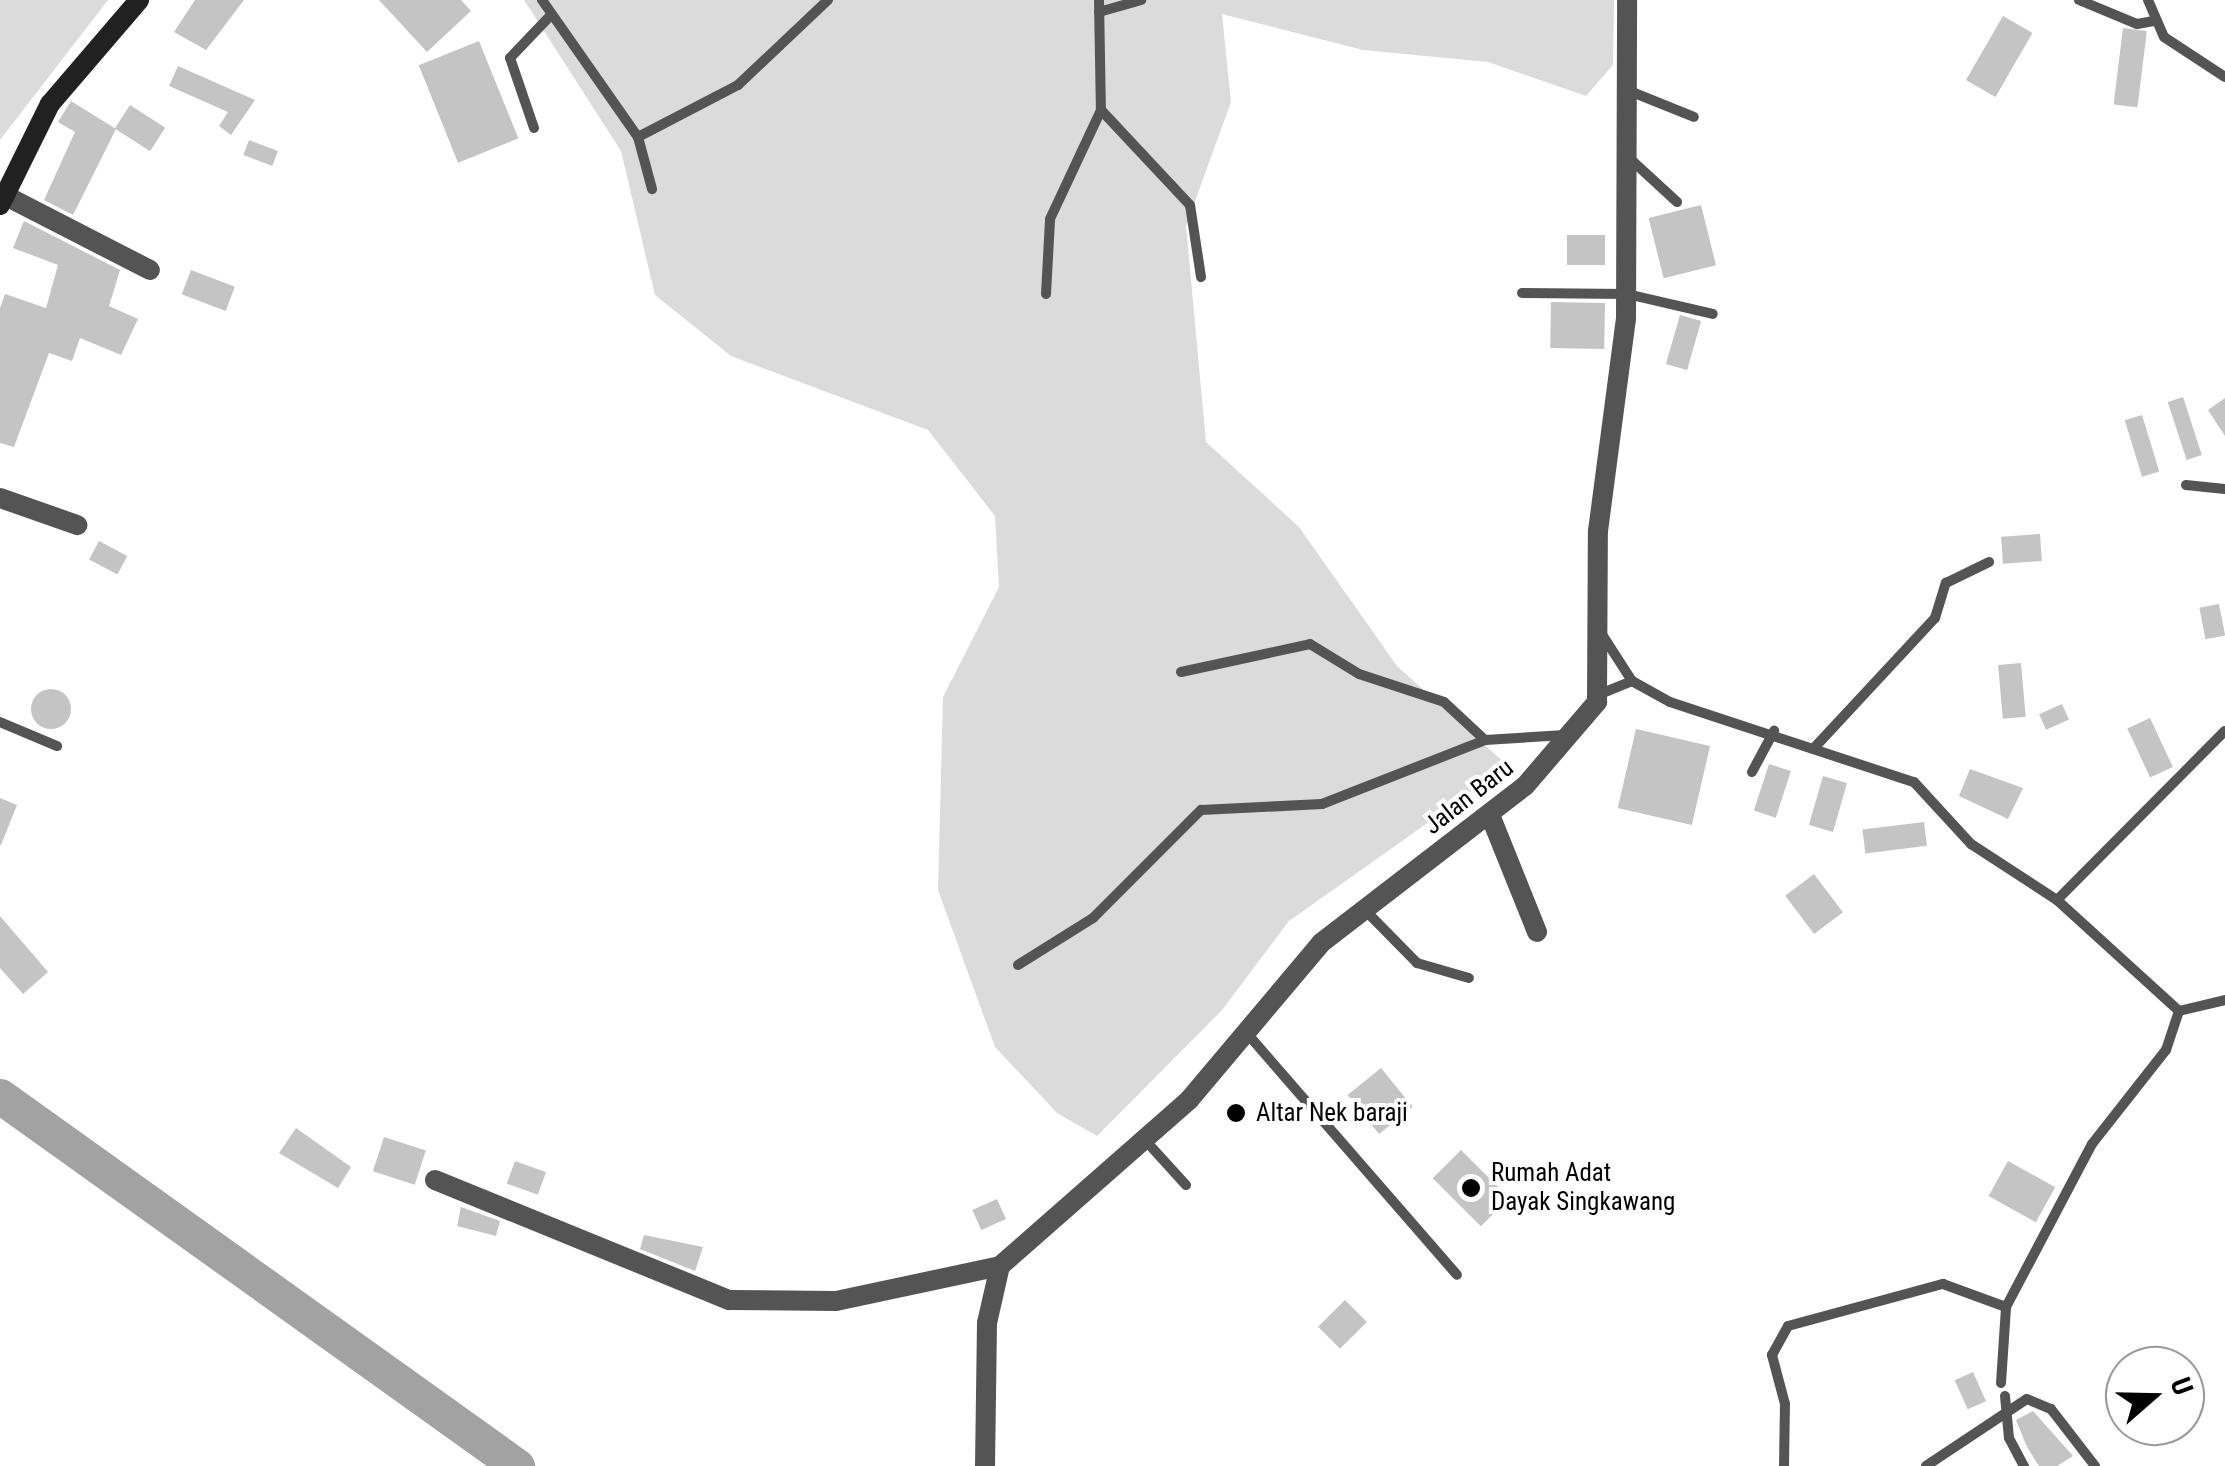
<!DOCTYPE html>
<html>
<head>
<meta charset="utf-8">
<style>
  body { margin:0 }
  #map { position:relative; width:2225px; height:1466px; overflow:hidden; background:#fff; font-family:"Roboto Condensed",sans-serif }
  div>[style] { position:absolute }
  .green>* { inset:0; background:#dbdbdb }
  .river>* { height:35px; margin:-17.5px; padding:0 17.5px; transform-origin:17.5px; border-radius:17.5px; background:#a2a2a2 }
  .building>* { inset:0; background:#c4c4c4; transform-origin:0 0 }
  .round { border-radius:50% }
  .lane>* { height:10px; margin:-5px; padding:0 5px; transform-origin:5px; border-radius:5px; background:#545454 }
  .street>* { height:20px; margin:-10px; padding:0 10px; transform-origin:10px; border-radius:10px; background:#545454 }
  .secondary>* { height:20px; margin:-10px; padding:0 10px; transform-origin:10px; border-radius:10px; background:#212121 }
  .dots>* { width:28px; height:28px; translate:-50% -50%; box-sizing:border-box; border:5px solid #fff; border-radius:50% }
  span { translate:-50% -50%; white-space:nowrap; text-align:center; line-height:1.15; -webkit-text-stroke:8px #fff; paint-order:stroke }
  .street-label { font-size:25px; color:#000 }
  .poi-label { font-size:25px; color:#000 }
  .left { translate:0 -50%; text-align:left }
  .north { position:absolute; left:2105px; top:1346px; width:100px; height:100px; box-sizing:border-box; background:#fff; border:2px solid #999; border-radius:50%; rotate:70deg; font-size:28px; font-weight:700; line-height:40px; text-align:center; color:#000 }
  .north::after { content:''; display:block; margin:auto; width:35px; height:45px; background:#000; clip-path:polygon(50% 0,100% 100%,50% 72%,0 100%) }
</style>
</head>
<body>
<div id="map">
  <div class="green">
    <div style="clip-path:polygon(0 0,108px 0,0 140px)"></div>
    <div style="clip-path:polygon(524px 0,1614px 0,1613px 65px,1586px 96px,1488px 62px,1363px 50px,1222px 14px,1231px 102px,1186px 226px,1206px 442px,1299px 527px,1397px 666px,1508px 766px,1289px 921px,1222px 1010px,1097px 1136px,1057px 1113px,995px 1047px,938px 890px,943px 697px,999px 587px,995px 516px,928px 430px,731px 356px,655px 295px,621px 151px)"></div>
  </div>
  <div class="river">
    <div style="left:0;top:1096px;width:636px;rotate:35.59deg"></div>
  </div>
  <div class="building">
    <div style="clip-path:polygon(195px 0,244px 0,206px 50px,174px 32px)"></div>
    <div style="clip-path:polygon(379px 0,461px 0,471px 11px,427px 52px)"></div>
    <div style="left:2003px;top:16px;width:34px;height:74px;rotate:30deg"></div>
    <div style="left:2123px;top:28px;width:24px;height:77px;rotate:7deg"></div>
    <div style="left:479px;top:41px;width:105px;height:65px;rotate:68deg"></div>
    <div style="clip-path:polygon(178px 66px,255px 100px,231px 135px,219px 126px,228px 112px,169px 86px)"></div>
    <div style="clip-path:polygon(71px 101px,116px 129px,73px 215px,44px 200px,75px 132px,58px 122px)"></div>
    <div style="left:130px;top:105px;width:42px;height:28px;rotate:33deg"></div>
    <div style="left:249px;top:140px;width:31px;height:16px;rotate:21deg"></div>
    <div style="left:1701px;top:205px;width:62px;height:54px;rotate:76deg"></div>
    <div style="clip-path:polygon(24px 221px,120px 270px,109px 306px,138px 319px,121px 355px,80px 338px,72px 361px,49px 353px,14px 447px,0 443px,0 308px,5px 294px,46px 308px,58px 265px,13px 248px)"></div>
    <div style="left:1567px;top:235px;width:38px;height:30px"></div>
    <div style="left:191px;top:270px;width:47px;height:26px;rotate:21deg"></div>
    <div style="left:1551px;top:302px;width:54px;height:46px;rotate:1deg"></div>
    <div style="left:1680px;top:315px;width:22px;height:51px;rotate:16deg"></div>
    <div style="left:2183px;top:397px;width:61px;height:16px;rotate:72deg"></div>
    <div style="clip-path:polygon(2225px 398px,2225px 436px,2208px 410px)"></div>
    <div style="left:2142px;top:415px;width:59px;height:18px;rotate:73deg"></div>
    <div style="left:2040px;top:534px;width:27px;height:39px;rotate:86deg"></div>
    <div style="left:99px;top:541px;width:32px;height:21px;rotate:28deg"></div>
    <div style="left:2219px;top:604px;width:32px;height:20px;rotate:79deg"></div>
    <div style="left:2021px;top:663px;width:54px;height:23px;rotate:85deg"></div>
    <div class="round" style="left:31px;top:689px;width:40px;height:40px"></div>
    <div style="left:2062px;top:704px;width:17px;height:25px;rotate:66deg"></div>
    <div style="left:2150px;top:718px;width:54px;height:25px;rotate:65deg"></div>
    <div style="left:1636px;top:729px;width:76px;height:81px;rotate:13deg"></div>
    <div style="left:1769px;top:764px;width:23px;height:49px;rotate:18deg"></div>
    <div style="clip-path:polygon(1970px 769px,2023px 788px,2008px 819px,1959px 796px)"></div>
    <div style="left:1823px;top:776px;width:25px;height:51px;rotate:16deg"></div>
    <div style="clip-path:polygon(0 798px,17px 805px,1px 845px,0 845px)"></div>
    <div style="left:1924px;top:822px;width:24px;height:62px;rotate:83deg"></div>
    <div style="left:1814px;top:874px;width:48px;height:36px;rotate:53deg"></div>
    <div style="clip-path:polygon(0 916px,48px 972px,23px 994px,0 968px)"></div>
    <div style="left:1381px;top:1068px;width:50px;height:43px;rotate:51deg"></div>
    <div style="clip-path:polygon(296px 1128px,351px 1167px,338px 1188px,279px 1153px)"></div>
    <div style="left:384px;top:1137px;width:44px;height:36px;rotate:18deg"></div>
    <div style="left:1461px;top:1150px;width:68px;height:40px;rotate:45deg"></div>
    <div style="left:515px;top:1161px;width:33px;height:24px;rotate:20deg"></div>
    <div style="left:2008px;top:1161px;width:54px;height:40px;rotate:29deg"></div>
    <div style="left:997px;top:1199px;width:22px;height:27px;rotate:66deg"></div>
    <div style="clip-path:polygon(461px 1207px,500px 1221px,496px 1236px,457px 1226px)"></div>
    <div style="clip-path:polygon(644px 1235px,703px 1247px,695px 1271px,640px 1249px)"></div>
    <div style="left:1345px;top:1300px;width:31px;height:38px;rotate:45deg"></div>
    <div style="left:1973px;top:1372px;width:32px;height:20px;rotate:66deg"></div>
    <div style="clip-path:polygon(2033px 1411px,2073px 1456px,2057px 1466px,2039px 1466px,2027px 1447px,2016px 1420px)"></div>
  </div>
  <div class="lane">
    <div style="left:542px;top:0;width:167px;rotate:55deg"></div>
    <div style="left:638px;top:137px;width:54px;rotate:74.9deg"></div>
    <div style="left:1099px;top:0;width:110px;rotate:89deg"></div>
    <div style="left:1101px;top:110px;width:130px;rotate:46.9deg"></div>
    <div style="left:1190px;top:205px;width:73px;rotate:81.3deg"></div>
    <div style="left:2079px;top:0;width:63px;rotate:22.5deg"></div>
    <div style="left:2137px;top:24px;width:17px;rotate:-10deg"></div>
    <div style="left:2148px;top:0;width:40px;rotate:66.6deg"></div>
    <div style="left:2164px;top:37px;width:73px;rotate:33.3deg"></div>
    <div style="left:1099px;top:12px;width:44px;rotate:-15.9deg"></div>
    <div style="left:1627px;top:90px;width:72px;rotate:21.9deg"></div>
    <div style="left:534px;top:128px;width:74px;rotate:-108.9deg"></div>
    <div style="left:510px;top:58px;width:57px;rotate:-46.4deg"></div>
    <div style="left:638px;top:137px;width:113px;rotate:-27.5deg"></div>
    <div style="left:738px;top:85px;width:124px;rotate:-43.4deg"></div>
    <div style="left:1627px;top:156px;width:68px;rotate:42.6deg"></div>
    <div style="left:1522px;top:293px;width:105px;rotate:0.5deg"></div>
    <div style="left:1627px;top:294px;width:88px;rotate:13.1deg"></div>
    <div style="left:1046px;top:294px;width:75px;rotate:-86.9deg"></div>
    <div style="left:1050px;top:219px;width:120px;rotate:-64.9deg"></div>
    <div style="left:2186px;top:485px;width:39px;rotate:6deg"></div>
    <div style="left:1603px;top:636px;width:54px;rotate:57.2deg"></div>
    <div style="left:1181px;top:672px;width:132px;rotate:-12.2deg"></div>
    <div style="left:1310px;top:644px;width:57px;rotate:31.5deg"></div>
    <div style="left:1359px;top:674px;width:89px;rotate:18.2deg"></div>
    <div style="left:1444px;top:702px;width:56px;rotate:42.8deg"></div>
    <div style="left:1600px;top:694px;width:35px;rotate:-22deg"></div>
    <div style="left:1632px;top:681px;width:43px;rotate:28.9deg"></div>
    <div style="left:1670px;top:702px;width:257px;rotate:18.2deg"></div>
    <div style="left:1914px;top:782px;width:84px;rotate:47.4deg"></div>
    <div style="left:1971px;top:844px;width:103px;rotate:33.1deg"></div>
    <div style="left:2057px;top:900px;width:165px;rotate:42.3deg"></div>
    <div style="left:2179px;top:1011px;width:47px;rotate:-13.4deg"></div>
    <div style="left:0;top:722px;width:62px;rotate:22.8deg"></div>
    <div style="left:1815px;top:747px;width:176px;rotate:-47.1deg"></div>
    <div style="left:1935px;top:618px;width:37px;rotate:-73deg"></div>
    <div style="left:1946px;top:583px;width:48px;rotate:-26deg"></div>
    <div style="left:1752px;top:772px;width:47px;rotate:-61.8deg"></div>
    <div style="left:2057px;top:900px;width:238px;rotate:-45.2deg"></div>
    <div style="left:1364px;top:909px;width:76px;rotate:45.5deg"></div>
    <div style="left:1417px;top:963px;width:54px;rotate:16.1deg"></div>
    <div style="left:1018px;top:965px;width:89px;rotate:-32.1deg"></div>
    <div style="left:1093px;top:918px;width:153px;rotate:-45deg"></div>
    <div style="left:1201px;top:810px;width:121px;rotate:-2.8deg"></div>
    <div style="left:1322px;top:804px;width:175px;rotate:-21.4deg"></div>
    <div style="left:1485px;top:740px;width:80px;rotate:-3.6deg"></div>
    <div style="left:1245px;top:1031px;width:323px;rotate:49deg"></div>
    <div style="left:1145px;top:1140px;width:61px;rotate:47.7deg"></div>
    <div style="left:2001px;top:1383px;width:76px;rotate:-86.2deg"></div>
    <div style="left:2006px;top:1307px;width:184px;rotate:-62.2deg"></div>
    <div style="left:2092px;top:1144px;width:120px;rotate:-51.8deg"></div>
    <div style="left:2166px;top:1050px;width:41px;rotate:-71.6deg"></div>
    <div style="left:2005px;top:1396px;width:42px;rotate:84.6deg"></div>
    <div style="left:2009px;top:1438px;width:32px;rotate:62deg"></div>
    <div style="left:1784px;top:1466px;width:62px;rotate:-89.1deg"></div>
    <div style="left:1785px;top:1404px;width:51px;rotate:-104.9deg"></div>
    <div style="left:1772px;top:1355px;width:33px;rotate:-61deg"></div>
    <div style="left:1788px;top:1326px;width:161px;rotate:-15.2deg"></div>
    <div style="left:1943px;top:1284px;width:67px;rotate:20.1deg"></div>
    <div style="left:1926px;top:1466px;width:121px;rotate:-33.6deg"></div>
    <div style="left:2027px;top:1399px;width:26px;rotate:23deg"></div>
    <div style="left:2051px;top:1409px;width:72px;rotate:52.3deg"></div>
  </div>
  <div class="street">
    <div style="left:4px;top:195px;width:164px;rotate:27.2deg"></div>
    <div style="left:0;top:498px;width:82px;rotate:19.3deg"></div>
    <div style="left:1490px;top:815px;width:126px;rotate:68.1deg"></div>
    <div style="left:435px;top:1180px;width:318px;rotate:22.2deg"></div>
    <div style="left:729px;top:1300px;width:107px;rotate:0.5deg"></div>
    <div style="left:836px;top:1301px;width:168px;rotate:-12deg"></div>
    <div style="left:985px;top:1466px;width:143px;rotate:-89.2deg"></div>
    <div style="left:987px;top:1323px;width:58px;rotate:-77.2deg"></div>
    <div style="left:1000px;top:1266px;width:252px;rotate:-41.3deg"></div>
    <div style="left:1189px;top:1100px;width:205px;rotate:-49.9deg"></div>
    <div style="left:1321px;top:943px;width:257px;rotate:-37.6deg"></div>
    <div style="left:1525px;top:786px;width:111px;rotate:-49.4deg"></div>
    <div style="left:1597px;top:702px;width:171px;rotate:-89.7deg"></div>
    <div style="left:1598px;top:531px;width:214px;rotate:-82.5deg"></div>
    <div style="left:1626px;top:319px;width:319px;rotate:-89.8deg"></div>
  </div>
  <div class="secondary">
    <div style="left:0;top:205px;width:113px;rotate:-63.7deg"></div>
    <div style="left:50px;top:104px;width:137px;rotate:-49.4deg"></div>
  </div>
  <div class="dots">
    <div style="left:1236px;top:1113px;background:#000"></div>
    <div style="left:1471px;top:1188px;background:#000"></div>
  </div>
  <div class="street-label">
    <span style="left:1469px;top:797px;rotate:-38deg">Jalan Baru</span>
  </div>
  <div class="poi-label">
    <span class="left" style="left:1256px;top:1113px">Altar Nek baraji</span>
    <span class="left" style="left:1491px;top:1188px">Rumah Adat<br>Dayak Singkawang</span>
  </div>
  <div class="north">U</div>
</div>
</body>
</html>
